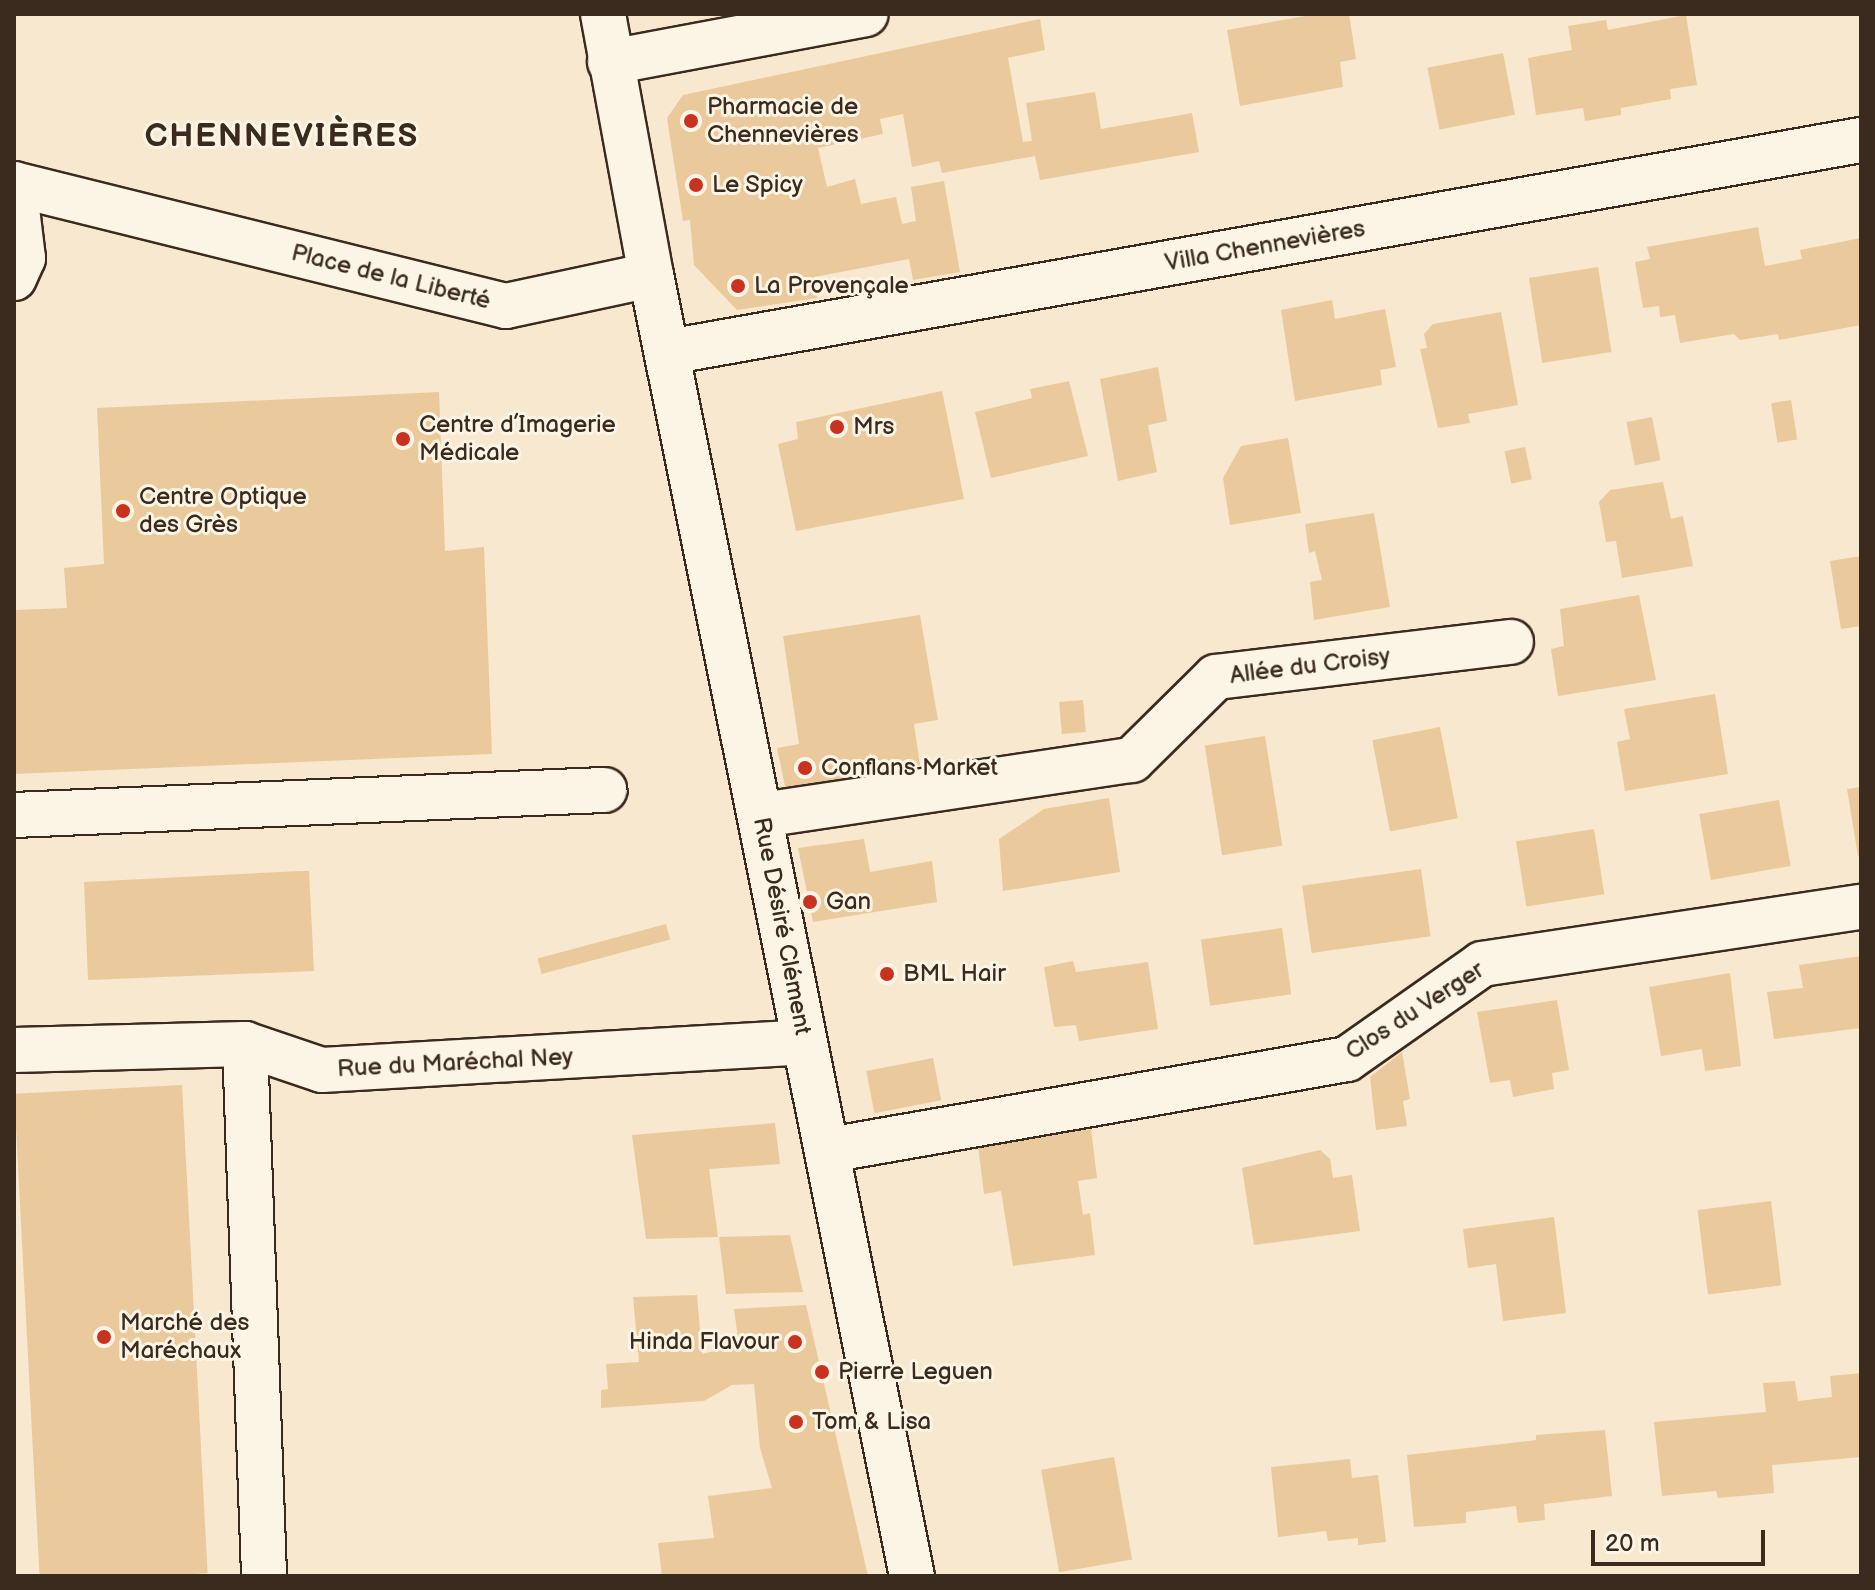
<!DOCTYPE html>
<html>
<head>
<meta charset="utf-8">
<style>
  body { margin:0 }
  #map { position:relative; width:1875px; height:1590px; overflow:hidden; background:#f7e8cf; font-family:"Balsamiq Sans",sans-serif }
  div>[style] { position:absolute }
  .building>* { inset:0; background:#eaca9c; transform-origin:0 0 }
  .roads { filter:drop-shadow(2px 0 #3b2a1e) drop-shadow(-2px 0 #3b2a1e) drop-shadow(0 2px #3b2a1e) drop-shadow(0 -2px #3b2a1e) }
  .minor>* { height:44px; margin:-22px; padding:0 22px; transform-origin:22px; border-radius:22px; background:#fcf5e5 }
  .major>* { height:44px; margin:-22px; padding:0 22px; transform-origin:22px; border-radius:22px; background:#fcf5e5 }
  .dots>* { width:22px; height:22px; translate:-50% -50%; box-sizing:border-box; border:4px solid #fcf5e5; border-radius:50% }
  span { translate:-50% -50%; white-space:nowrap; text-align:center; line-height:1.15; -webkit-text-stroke:6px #fcf5e5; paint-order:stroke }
  .poi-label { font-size:24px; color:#3b2a1e }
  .left { translate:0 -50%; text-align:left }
  .right { translate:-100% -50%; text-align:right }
  .street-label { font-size:24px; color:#3b2a1e }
  .district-label { font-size:32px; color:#3b2a1e; font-weight:700; letter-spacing:2px }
  .frame { position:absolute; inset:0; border:16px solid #3b2a1e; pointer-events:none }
  .scale { position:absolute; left:1591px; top:1530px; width:174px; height:36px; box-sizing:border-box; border:4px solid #3b2a1e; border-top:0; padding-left:10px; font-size:24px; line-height:28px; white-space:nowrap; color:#3b2a1e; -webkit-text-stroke:6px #fcf5e5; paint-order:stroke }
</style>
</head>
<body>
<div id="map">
  <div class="building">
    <div style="clip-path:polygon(1317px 14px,1349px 14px,1356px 59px,1340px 62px,1343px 87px,1240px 106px,1227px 30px)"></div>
    <div style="clip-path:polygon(1686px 15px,1697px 85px,1670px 89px,1671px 99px,1621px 108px,1621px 115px,1585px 121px,1583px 108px,1536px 115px,1528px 58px,1572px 50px,1568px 26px,1606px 20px,1608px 30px)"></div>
    <div style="clip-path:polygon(1040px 19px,1045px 50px,1008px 58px,1023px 142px,1032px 141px,1026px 103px,1095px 92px,1101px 129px,1192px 113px,1199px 152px,1040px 180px,1035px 156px,942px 173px,939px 161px,912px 167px,903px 114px,880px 119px,883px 134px,818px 148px,827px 187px,855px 179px,861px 204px,896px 197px,902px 224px,916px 221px,911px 187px,944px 181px,960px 272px,913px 280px,909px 259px,814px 277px,817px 298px,737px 310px,694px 265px,690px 220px,683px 221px,667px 118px,683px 95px)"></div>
    <div style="left:1503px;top:53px;width:63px;height:77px;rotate:79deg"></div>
    <div style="clip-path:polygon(1758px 227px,1765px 266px,1802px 259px,1800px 250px,1861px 238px,1861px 325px,1779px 340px,1778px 334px,1740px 340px,1734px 334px,1680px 343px,1675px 315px,1660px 317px,1659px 306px,1643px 308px,1635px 262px,1650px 259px,1647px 247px)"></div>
    <div style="left:1598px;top:267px;width:86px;height:70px;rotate:81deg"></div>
    <div style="clip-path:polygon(1332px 300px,1335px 319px,1385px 309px,1396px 367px,1380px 370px,1382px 385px,1295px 401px,1281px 310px)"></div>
    <div style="clip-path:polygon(1501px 312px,1518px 405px,1468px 414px,1470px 423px,1438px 428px,1420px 349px,1427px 348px,1424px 334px,1433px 324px)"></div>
    <div style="clip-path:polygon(1158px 367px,1167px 421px,1148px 425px,1157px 472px,1118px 481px,1100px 379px)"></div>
    <div style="clip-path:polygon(1069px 381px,1088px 456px,991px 478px,975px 412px,1032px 398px,1030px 389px)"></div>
    <div style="clip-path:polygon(942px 391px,964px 499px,796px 531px,778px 444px,798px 439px,796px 422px)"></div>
    <div style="clip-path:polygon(439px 392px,445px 551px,484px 547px,492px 754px,14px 774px,14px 610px,67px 608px,64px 568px,104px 564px,97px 408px)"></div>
    <div style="left:1791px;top:400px;width:40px;height:20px;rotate:81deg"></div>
    <div style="left:1652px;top:417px;width:44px;height:26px;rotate:79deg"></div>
    <div style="clip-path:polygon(1288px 438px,1301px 513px,1230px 525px,1223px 478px,1241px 446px)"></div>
    <div style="left:1525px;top:447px;width:33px;height:21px;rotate:78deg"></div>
    <div style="clip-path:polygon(1663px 482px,1671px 519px,1683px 516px,1693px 566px,1622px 578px,1616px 541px,1606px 542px,1599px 502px,1610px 490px)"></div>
    <div style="clip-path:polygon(1374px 513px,1390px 607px,1314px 620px,1310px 582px,1322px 580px,1315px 551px,1309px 553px,1305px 524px)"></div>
    <div style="clip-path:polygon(1861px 556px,1861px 626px,1841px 629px,1830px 561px)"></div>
    <div style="clip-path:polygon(1639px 595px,1656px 680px,1558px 696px,1551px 649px,1564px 646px,1560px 609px)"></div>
    <div style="clip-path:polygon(920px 615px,938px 720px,914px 724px,920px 765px,786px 791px,777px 748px,799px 744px,783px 636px)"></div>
    <div style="clip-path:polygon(1715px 694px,1728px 774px,1625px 791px,1617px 742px,1630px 739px,1624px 709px)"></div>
    <div style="left:1083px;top:700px;width:32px;height:24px;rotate:85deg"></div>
    <div style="left:1440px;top:727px;width:93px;height:69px;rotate:79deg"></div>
    <div style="left:1265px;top:736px;width:111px;height:61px;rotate:81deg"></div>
    <div style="clip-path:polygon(1861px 787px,1861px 856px,1858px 856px,1847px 789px)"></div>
    <div style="clip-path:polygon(1109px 798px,1120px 872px,1003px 891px,999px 839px,1044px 809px)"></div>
    <div style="left:1779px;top:800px;width:67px;height:81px;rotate:80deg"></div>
    <div style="left:1594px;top:829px;width:66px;height:79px;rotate:81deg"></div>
    <div style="clip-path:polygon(864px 839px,870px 872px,932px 861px,937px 902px,813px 922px,798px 848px)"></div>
    <div style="left:1421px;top:869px;width:68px;height:120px;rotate:82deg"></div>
    <div style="clip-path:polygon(300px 871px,309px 871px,314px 971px,88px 980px,84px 882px)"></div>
    <div style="left:666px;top:924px;width:16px;height:133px;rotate:75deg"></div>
    <div style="left:1282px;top:928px;width:67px;height:82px;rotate:82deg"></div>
    <div style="clip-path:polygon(1861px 956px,1861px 1028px,1774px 1039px,1767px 992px,1803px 988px,1799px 965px)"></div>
    <div style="clip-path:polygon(1073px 961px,1076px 972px,1148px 962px,1158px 1029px,1079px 1041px,1076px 1025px,1054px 1027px,1044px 967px)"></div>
    <div style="clip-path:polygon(1730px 973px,1741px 1066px,1705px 1071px,1702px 1049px,1661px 1056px,1649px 987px)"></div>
    <div style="clip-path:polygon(1557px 1000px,1569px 1070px,1552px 1073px,1554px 1089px,1513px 1097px,1510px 1080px,1490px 1083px,1477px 1012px)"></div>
    <div style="clip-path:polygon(1402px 1052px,1410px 1099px,1403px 1101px,1407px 1126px,1376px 1130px,1370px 1077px)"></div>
    <div style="left:933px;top:1058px;width:43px;height:68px;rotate:79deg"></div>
    <div style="left:182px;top:1085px;width:489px;height:168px;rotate:87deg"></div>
    <div style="clip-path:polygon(775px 1123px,780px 1164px,709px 1169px,718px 1237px,646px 1239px,632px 1135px)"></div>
    <div style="clip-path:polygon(1091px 1129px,1097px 1178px,1078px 1181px,1083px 1215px,1090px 1213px,1095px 1255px,1013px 1266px,1001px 1191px,984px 1194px,978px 1146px)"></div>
    <div style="clip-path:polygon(1320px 1150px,1330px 1159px,1333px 1178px,1352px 1175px,1360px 1231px,1254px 1245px,1242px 1168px)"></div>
    <div style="left:1771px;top:1201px;width:85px;height:74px;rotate:83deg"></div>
    <div style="clip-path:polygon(1554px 1217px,1566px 1313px,1503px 1321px,1496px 1264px,1468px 1268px,1463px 1229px)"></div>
    <div style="clip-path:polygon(790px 1235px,803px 1292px,726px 1294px,719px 1237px)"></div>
    <div style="clip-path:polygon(697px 1295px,702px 1354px,739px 1345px,734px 1309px,806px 1305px,868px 1576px,662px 1576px,658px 1543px,714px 1538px,708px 1496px,772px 1488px,760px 1448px,754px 1384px,732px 1385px,704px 1401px,601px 1408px,601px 1390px,608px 1389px,606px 1364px,639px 1362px,633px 1297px)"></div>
    <div style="clip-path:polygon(1861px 1373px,1861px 1457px,1772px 1465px,1774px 1493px,1718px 1498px,1716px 1491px,1662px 1496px,1654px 1422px,1766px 1412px,1763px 1383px,1795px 1381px,1798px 1401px,1832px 1397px,1830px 1376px)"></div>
    <div style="clip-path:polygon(1605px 1430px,1612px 1496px,1544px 1504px,1545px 1520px,1518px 1523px,1516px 1506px,1466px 1512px,1466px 1523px,1414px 1527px,1407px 1455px,1536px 1440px,1536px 1435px)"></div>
    <div style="left:1114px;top:1457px;width:104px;height:74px;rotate:80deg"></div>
    <div style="clip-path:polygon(1350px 1459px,1352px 1478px,1378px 1475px,1386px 1542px,1358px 1545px,1358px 1538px,1328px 1541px,1326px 1531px,1278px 1537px,1271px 1467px)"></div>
  </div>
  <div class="roads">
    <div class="minor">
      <div style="left:610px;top:62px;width:260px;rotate:-10.6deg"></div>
      <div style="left:668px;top:352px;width:1212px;rotate:-10.08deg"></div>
      <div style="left:14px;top:815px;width:591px;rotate:-2.43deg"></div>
      <div style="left:762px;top:815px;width:374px;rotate:-8.5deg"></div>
      <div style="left:1132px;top:760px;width:118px;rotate:-44.7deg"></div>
      <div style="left:1216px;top:677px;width:297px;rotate:-6.8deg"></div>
      <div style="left:245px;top:1044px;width:532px;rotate:87.95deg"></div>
      <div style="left:14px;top:1050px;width:231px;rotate:-1.5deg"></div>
      <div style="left:245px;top:1044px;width:81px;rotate:18.7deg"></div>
      <div style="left:322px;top:1070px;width:483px;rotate:-3.3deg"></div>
      <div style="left:829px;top:1150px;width:526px;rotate:-9.96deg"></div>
      <div style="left:1347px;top:1059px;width:165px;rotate:-35.1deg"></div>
      <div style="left:1482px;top:964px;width:383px;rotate:-8.6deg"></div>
    </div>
    <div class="major">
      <div style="left:603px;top:14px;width:265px;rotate:79.6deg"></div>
      <div style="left:651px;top:275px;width:1327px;rotate:78.66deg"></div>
      <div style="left:14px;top:184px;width:507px;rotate:13.93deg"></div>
      <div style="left:506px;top:306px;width:148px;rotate:-12.1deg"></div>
      <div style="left:14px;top:184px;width:75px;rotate:83.1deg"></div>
      <div style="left:23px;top:258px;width:22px;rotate:114deg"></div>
    </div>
  </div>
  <div class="dots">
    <div style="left:691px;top:121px;background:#c8321e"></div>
    <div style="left:696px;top:185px;background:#c8321e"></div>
    <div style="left:738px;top:286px;background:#c8321e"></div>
    <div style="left:837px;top:427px;background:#c8321e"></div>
    <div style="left:403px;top:439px;background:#c8321e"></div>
    <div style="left:123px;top:511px;background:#c8321e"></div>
    <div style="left:805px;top:768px;background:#c8321e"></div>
    <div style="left:810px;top:902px;background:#c8321e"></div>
    <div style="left:887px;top:974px;background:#c8321e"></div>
    <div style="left:104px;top:1337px;background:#c8321e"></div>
    <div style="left:795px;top:1342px;background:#c8321e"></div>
    <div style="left:822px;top:1372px;background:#c8321e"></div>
    <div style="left:796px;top:1422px;background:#c8321e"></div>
  </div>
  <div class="poi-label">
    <span class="left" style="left:707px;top:121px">Pharmacie de<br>Chennevières</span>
    <span class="left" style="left:712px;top:185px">Le Spicy</span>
    <span class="left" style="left:754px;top:286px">La Provençale</span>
    <span class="left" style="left:419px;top:439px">Centre d’Imagerie<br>Médicale</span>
    <span class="left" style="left:853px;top:427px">Mrs</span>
    <span class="left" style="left:139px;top:511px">Centre Optique<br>des Grès</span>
    <span class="left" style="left:821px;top:768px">Conflans Market</span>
    <span class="left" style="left:826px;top:902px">Gan</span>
    <span class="left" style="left:903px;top:974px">BML Hair</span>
    <span class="left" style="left:120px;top:1337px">Marché des<br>Maréchaux</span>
    <span class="right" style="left:779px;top:1342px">Hinda Flavour</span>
    <span class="left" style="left:838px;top:1372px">Pierre Leguen</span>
    <span class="left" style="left:812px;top:1422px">Tom &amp; Lisa</span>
  </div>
  <div class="street-label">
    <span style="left:1265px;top:246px;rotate:-10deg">Villa Chennevières</span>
    <span style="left:391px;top:277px;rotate:14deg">Place de la Liberté</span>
    <span style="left:1310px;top:666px;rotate:-7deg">Allée du Croisy</span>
    <span style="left:782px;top:926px;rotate:79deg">Rue Désiré Clément</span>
    <span style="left:1415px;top:1011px;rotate:-33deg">Clos du Verger</span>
    <span style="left:455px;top:1063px;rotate:-3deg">Rue du Maréchal Ney</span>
  </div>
  <div class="district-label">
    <span style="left:282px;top:137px">CHENNEVIÈRES</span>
  </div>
  <div class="frame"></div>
  <div class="scale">20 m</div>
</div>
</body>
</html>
